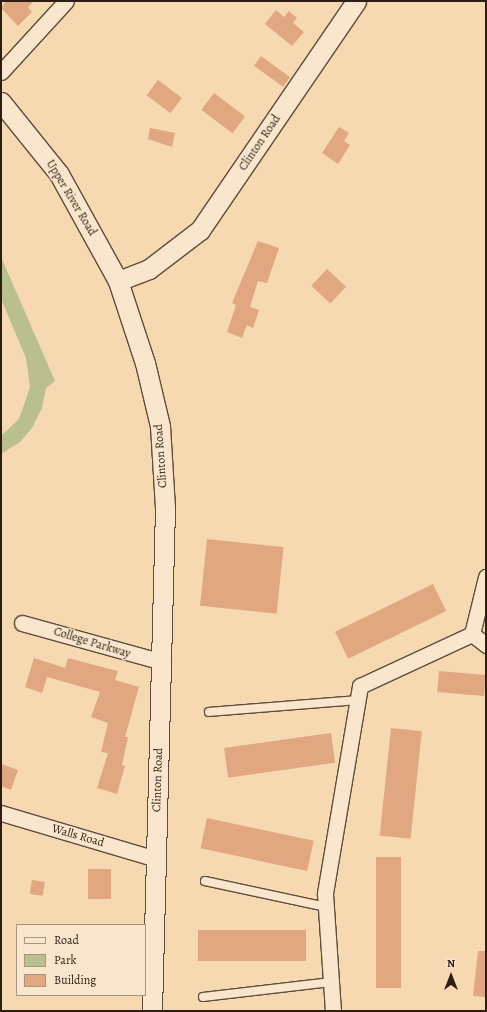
<!DOCTYPE html>
<html>
<head>
<meta charset="utf-8">
<style>
  body { margin:0 }
  #map { position:relative; width:487px; height:1012px; overflow:hidden; background:#f6d9b0; font-family:Alegreya,serif }
  div>[style] { position:absolute }
  .green>* { inset:0; background:#b9c08e }
  .building>* { inset:0; background:#e0a781; transform-origin:0 0 }
  .roads { filter:drop-shadow(1px 0 #5f4c3a) drop-shadow(-1px 0 #5f4c3a) drop-shadow(0 1px #5f4c3a) drop-shadow(0 -1px #5f4c3a) }
  .service>* { height:8px; margin:-4px; padding:0 4px; transform-origin:4px; border-radius:4px; background:#f9e6cc }
  .minor>* { height:15px; margin:-7.5px; padding:0 7.5px; transform-origin:7.5px; border-radius:7.5px; background:#f9e6cc }
  .tertiary>* { height:19px; margin:-9.5px; padding:0 9.5px; transform-origin:9.5px; border-radius:9.5px; background:#f9e6cc }
  span { translate:-50% -50%; white-space:nowrap; text-align:center; line-height:1.15; -webkit-text-stroke:3px #f9e6cc; paint-order:stroke }
  .street-label { font-size:12px; color:#2d1d13 }
  .frame { position:absolute; inset:0; border:2px solid #2d1d13; pointer-events:none }
  .legend { position:absolute; left:16px; top:924px; width:130px; height:72px; box-sizing:border-box; background:#f9e6cc; border:1px solid #a79682; margin:0; padding:5px 7px; list-style:none; font-size:12px; color:#2d1d13 }
  .legend li { display:flex; align-items:center; gap:8px; height:20px }
  .legend b { width:20px; border:1px solid #a79682 }
  .north { position:absolute; left:431px; top:956px; width:40px; height:40px; -webkit-text-stroke:3px #f9e6cc; paint-order:stroke; rotate:0deg; font-size:11px; font-weight:700; line-height:16px; text-align:center; color:#2d1d13 }
  .north::after { content:''; display:block; margin:auto; width:14px; height:18px; background:#2d1d13; clip-path:polygon(50% 0,100% 100%,50% 72%,0 100%) }
</style>
</head>
<body>
<div id="map">
  <div class="green">
    <div style="clip-path:polygon(1px 257px,55px 381px,46px 388px,42px 408px,32px 428px,20px 442px,1px 454px,1px 436px,19px 419px,30px 387px,26px 358px,1px 299px)"></div>
  </div>
  <div class="building">
    <div style="clip-path:polygon(6px 1px,34px 1px,28px 7px,32px 12px,18px 26px,1px 8px)"></div>
    <div style="clip-path:polygon(276px 10px,284px 17px,289px 11px,297px 18px,293px 23px,304px 32px,292px 46px,265px 24px)"></div>
    <div style="left:261px;top:56px;width:36px;height:12px;rotate:36deg"></div>
    <div style="left:158px;top:80px;width:30px;height:19px;rotate:37deg"></div>
    <div style="left:214px;top:93px;width:39px;height:21px;rotate:37deg"></div>
    <div style="clip-path:polygon(339px 127px,349px 133px,344px 141px,350px 145px,338px 164px,322px 153px)"></div>
    <div style="clip-path:polygon(150px 128px,175px 133px,172px 147px,148px 139px)"></div>
    <div style="clip-path:polygon(258px 241px,279px 248px,267px 283px,258px 281px,250px 307px,259px 310px,253px 328px,247px 325px,242px 338px,227px 332px,236px 305px,232px 303px)"></div>
    <div style="left:327px;top:269px;width:26px;height:23px;rotate:43deg"></div>
    <div style="left:207px;top:539px;width:77px;height:67px;rotate:6deg"></div>
    <div style="left:433px;top:584px;width:30px;height:109px;rotate:64deg"></div>
    <div style="clip-path:polygon(34px 658px,65px 668px,68px 658px,102px 667px,118px 671px,115px 680px,139px 687px,125px 737px,128px 737px,122px 765px,125px 766px,117px 794px,97px 788px,108px 753px,101px 752px,108px 723px,91px 717px,100px 692px,47px 677px,42px 693px,25px 687px)"></div>
    <div style="left:439px;top:671px;width:47px;height:21px;rotate:5deg"></div>
    <div style="left:391px;top:728px;width:31px;height:108px;rotate:6deg"></div>
    <div style="left:331px;top:733px;width:30px;height:108px;rotate:82deg"></div>
    <div style="clip-path:polygon(1px 764px,18px 770px,11px 790px,1px 786px)"></div>
    <div style="left:207px;top:818px;width:109px;height:31px;rotate:12deg"></div>
    <div style="left:376px;top:857px;width:25px;height:131px"></div>
    <div style="left:88px;top:869px;width:23px;height:30px"></div>
    <div style="left:32px;top:880px;width:13px;height:14px;rotate:9deg"></div>
    <div style="left:306px;top:930px;width:31px;height:108px;rotate:90deg"></div>
    <div style="clip-path:polygon(478px 951px,486px 951px,486px 997px,473px 996px)"></div>
  </div>
  <div class="roads">
    <div class="service">
      <div style="left:209px;top:712px;width:149px;rotate:-4.6deg"></div>
      <div style="left:205px;top:881px;width:124px;rotate:12.1deg"></div>
      <div style="left:203px;top:997px;width:129px;rotate:-6.7deg"></div>
    </div>
    <div class="minor">
      <div style="left:1px;top:72px;width:96px;rotate:-47.5deg"></div>
      <div style="left:22px;top:623px;width:146px;rotate:15.5deg"></div>
      <div style="left:472px;top:634px;width:18px;rotate:38deg"></div>
      <div style="left:1px;top:813px;width:162px;rotate:16.5deg"></div>
      <div style="left:333px;top:1011px;width:118px;rotate:-93.9deg"></div>
      <div style="left:325px;top:893px;width:210px;rotate:-80.4deg"></div>
      <div style="left:360px;top:686px;width:123px;rotate:-24.9deg"></div>
      <div style="left:472px;top:634px;width:59px;rotate:-76.2deg"></div>
    </div>
    <div class="tertiary">
      <div style="left:1px;top:102px;width:92px;rotate:51.1deg"></div>
      <div style="left:59px;top:174px;width:122px;rotate:61.1deg"></div>
      <div style="left:118px;top:281px;width:86px;rotate:71.8deg"></div>
      <div style="left:145px;top:363px;width:65px;rotate:76.6deg"></div>
      <div style="left:160px;top:426px;width:82px;rotate:86.5deg"></div>
      <div style="left:165px;top:508px;width:503px;rotate:91.48deg"></div>
      <div style="left:118px;top:281px;width:33px;rotate:-21deg"></div>
      <div style="left:149px;top:269px;width:64px;rotate:-37.4deg"></div>
      <div style="left:200px;top:230px;width:277px;rotate:-55.7deg"></div>
    </div>
  </div>
  <div class="street-label">
    <span style="left:260px;top:143px;rotate:-56deg">Clinton Road</span>
    <span style="left:71px;top:198px;rotate:59deg">Upper River Road</span>
    <span style="left:161px;top:456px;rotate:-94deg">Clinton Road</span>
    <span style="left:92px;top:643px;rotate:17deg">College Parkway</span>
    <span style="left:158px;top:780px;rotate:-88deg">Clinton Road</span>
    <span style="left:78px;top:836px;rotate:16deg">Walls Road</span>
  </div>
  <div class="frame"></div>
  <ul class="legend">
  <li><b style="height:5px;background:#f9e6cc"></b>Road</li>
  <li><b style="height:11px;background:#b9c08e"></b>Park</li>
  <li><b style="height:11px;background:#e0a781"></b>Building</li>
  </ul>
  <div class="north">N</div>
</div>
</body>
</html>
